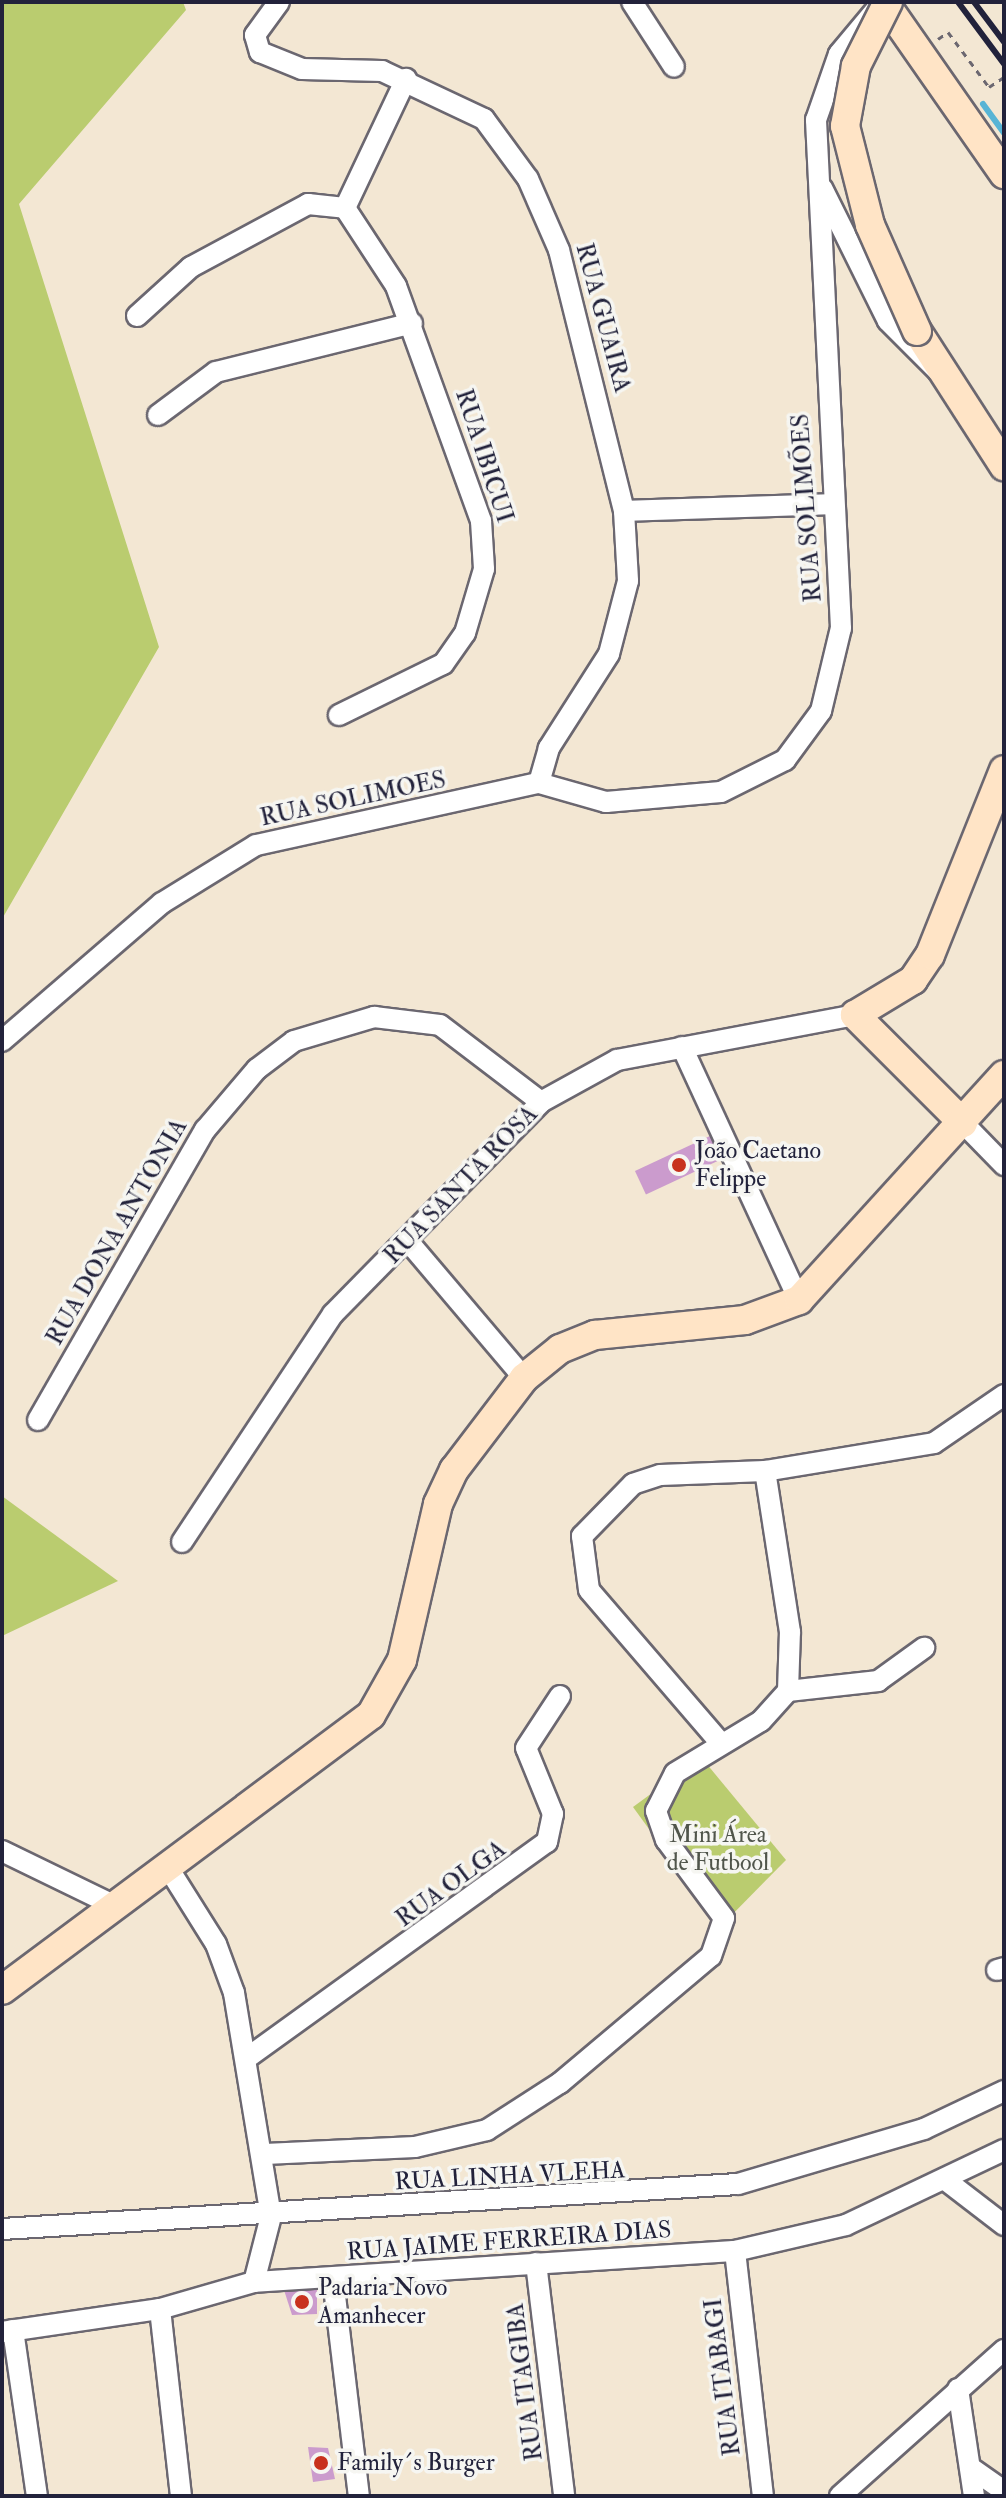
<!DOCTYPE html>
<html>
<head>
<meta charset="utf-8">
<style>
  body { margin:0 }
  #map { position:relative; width:1006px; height:2498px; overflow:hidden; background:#f3e7d3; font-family:"IM FELL Double Pica",serif }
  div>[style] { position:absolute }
  .green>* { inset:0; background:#bacc6f }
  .stream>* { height:6px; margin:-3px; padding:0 3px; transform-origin:3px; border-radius:3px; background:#57b4d5 }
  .building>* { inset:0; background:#cb9bcd; transform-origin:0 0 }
  .path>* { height:3px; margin-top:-1.5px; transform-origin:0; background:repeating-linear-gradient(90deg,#6b6770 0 6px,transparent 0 12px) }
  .roads { filter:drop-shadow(2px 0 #6b6770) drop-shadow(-2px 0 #6b6770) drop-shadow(0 2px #6b6770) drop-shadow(0 -2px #6b6770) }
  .minor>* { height:20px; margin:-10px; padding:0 10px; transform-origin:10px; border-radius:10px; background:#fff }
  .secondary>* { height:28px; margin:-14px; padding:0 14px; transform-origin:14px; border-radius:14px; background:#ffe4c6 }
  .rail>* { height:6px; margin:-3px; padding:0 3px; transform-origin:3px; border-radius:3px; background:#22223b }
  .bridges { filter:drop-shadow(2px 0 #6b6770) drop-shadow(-2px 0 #6b6770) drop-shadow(0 2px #6b6770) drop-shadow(0 -2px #6b6770) }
  .secondary-bridge>* { height:28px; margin:-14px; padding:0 14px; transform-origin:14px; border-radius:14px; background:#ffe4c6 }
  .dots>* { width:22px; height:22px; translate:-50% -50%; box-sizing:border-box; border:4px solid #f6f6f2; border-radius:50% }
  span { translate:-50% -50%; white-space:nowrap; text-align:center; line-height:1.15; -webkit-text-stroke:7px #f6f6f2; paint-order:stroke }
  .street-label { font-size:24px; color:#22223b }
  .poi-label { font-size:24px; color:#22223b }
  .left { translate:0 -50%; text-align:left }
  .park-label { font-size:24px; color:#50554b }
  .frame { position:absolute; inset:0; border:4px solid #22223b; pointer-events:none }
</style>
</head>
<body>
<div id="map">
  <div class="green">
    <div style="clip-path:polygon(2px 2px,183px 2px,186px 10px,19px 204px,159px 647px,2px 919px)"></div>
    <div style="clip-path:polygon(2px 1496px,118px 1581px,2px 1636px)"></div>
    <div style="clip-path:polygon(701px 1757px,786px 1860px,720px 1927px,633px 1807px)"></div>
  </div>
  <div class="stream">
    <div style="left:983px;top:104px;width:36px;rotate:54deg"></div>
  </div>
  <div class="building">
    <div style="left:712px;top:1135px;width:26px;height:85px;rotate:65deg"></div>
    <div style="clip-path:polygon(317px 2287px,317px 2314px,292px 2315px,284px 2290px)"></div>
    <div style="clip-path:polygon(308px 2447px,328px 2448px,335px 2479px,313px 2482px)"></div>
  </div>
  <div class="path">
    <div style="left:1003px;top:2px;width:1px;rotate:45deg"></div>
    <div style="left:938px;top:39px;width:12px;rotate:-35deg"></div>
    <div style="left:948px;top:32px;width:69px;rotate:53.3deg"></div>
    <div style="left:989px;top:87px;width:18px;rotate:-34deg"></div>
  </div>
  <div class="roads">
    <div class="minor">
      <div style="left:279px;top:2px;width:41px;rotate:126deg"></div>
      <div style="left:255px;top:35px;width:18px;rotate:74deg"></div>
      <div style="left:260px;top:52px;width:45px;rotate:22deg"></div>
      <div style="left:302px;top:69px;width:80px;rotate:1.4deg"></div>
      <div style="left:382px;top:71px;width:113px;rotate:25.2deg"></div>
      <div style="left:484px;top:119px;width:74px;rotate:53.7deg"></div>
      <div style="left:528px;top:179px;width:77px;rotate:66.4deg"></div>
      <div style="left:559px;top:250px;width:269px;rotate:76deg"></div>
      <div style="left:624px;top:511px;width:70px;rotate:86.7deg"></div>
      <div style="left:628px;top:581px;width:75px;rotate:104.6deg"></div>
      <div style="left:609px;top:654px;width:112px;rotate:122.6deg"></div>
      <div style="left:549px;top:748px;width:36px;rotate:106deg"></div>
      <div style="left:632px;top:2px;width:77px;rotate:57.1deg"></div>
      <div style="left:822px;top:188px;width:148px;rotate:63.6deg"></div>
      <div style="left:888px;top:321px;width:71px;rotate:45deg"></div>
      <div style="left:345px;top:208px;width:143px;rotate:-64.7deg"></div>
      <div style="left:137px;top:316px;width:73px;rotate:-42.2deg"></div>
      <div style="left:191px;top:267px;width:133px;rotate:-28.3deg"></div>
      <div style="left:308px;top:204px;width:37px;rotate:6deg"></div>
      <div style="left:345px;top:208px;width:93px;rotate:56.8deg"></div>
      <div style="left:396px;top:286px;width:250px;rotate:70.1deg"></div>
      <div style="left:481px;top:521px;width:48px;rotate:86.4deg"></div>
      <div style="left:484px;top:569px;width:67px;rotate:106.5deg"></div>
      <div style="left:465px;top:633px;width:38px;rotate:125deg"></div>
      <div style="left:443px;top:664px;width:116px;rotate:153.9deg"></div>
      <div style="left:158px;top:415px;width:72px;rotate:-36.6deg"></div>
      <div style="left:216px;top:372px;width:202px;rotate:-14deg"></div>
      <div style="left:624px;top:511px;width:210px;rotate:-1.9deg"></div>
      <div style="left:539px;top:783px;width:70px;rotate:15.8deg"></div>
      <div style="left:606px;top:802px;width:115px;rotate:-5deg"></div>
      <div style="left:721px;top:792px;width:72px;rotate:-26.6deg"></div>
      <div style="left:785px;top:760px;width:61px;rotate:-53.7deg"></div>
      <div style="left:821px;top:711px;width:85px;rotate:-76.5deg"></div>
      <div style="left:841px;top:628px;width:509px;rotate:-92.82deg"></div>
      <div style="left:816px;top:120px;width:70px;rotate:-70.8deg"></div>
      <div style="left:839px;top:54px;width:62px;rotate:-50.2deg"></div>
      <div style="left:2px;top:1041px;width:211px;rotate:-40.8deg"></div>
      <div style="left:162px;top:903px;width:110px;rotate:-31.7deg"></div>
      <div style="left:256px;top:845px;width:290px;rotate:-12.4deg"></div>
      <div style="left:682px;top:1047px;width:279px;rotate:65.2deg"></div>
      <div style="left:963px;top:1123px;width:59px;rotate:45.7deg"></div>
      <div style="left:407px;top:1240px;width:181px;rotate:49.7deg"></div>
      <div style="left:38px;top:1420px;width:335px;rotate:-60.1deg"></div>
      <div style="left:205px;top:1130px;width:80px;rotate:-49.6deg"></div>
      <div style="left:257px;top:1069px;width:46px;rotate:-37.1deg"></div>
      <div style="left:294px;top:1041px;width:84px;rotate:-16.7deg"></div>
      <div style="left:374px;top:1017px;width:66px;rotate:6.9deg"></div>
      <div style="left:440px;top:1025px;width:127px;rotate:37.3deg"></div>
      <div style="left:765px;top:1471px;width:171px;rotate:-9.4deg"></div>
      <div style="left:934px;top:1443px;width:85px;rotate:-34.4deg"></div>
      <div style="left:182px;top:1542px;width:273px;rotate:-56.5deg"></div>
      <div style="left:333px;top:1314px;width:297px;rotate:-45.5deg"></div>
      <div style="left:541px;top:1102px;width:87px;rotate:-28.9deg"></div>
      <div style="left:617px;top:1060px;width:242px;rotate:-10.7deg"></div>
      <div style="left:788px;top:1691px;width:91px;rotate:-6.3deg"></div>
      <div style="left:878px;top:1681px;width:57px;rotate:-35.7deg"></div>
      <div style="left:2px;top:1851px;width:123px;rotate:25.9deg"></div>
      <div style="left:167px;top:1866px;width:92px;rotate:57.9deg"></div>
      <div style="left:216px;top:1944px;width:52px;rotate:69.8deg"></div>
      <div style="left:234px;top:1993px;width:226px;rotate:80.6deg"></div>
      <div style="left:271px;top:2216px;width:68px;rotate:104.4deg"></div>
      <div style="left:997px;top:1970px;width:7px;rotate:-16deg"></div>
      <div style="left:247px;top:2058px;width:370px;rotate:-35.8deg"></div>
      <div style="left:547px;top:1842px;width:29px;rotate:-78deg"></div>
      <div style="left:553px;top:1814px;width:71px;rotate:-112.2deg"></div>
      <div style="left:526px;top:1748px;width:62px;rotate:-56.8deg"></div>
      <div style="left:265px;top:2154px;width:150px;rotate:-2.7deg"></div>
      <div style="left:415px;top:2147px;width:74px;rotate:-13.3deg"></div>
      <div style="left:487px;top:2130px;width:87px;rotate:-32.8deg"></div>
      <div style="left:560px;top:2083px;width:197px;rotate:-40.1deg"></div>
      <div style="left:711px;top:1956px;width:40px;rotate:-71.1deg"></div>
      <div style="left:724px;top:1918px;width:97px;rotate:-126.6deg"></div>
      <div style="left:666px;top:1840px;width:31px;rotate:-109deg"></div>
      <div style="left:656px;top:1811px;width:42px;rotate:-63.4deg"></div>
      <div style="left:675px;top:1773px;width:100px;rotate:-31.2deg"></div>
      <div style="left:761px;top:1721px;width:40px;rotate:-48deg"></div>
      <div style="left:788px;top:1691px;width:59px;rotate:-88.1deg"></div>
      <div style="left:790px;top:1632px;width:163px;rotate:-98.8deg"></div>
      <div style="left:765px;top:1471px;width:105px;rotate:177.8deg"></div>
      <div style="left:660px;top:1475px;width:28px;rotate:162deg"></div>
      <div style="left:633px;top:1484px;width:73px;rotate:134.4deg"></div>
      <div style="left:582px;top:1536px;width:54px;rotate:82.6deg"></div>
      <div style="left:589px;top:1590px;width:199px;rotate:49.3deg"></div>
      <div style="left:948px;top:2182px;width:71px;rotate:37.5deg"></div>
      <div style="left:2px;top:2229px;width:737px;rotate:-3.5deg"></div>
      <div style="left:738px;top:2184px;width:194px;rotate:-16.5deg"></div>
      <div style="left:924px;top:2129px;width:89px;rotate:-25.4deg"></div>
      <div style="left:735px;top:2251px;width:247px;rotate:83.5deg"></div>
      <div style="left:536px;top:2263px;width:235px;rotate:83.1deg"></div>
      <div style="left:333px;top:2279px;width:219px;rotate:83.2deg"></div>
      <div style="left:160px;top:2309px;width:188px;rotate:83.6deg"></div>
      <div style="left:13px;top:2330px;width:168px;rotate:81.8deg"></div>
      <div style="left:2px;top:2332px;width:160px;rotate:-8.3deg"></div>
      <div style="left:160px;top:2309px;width:98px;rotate:-16deg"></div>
      <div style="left:254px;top:2282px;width:482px;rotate:-3.7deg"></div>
      <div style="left:735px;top:2251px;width:114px;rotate:-13.2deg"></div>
      <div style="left:846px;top:2225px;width:175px;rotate:-25.4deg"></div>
      <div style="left:958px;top:2389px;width:108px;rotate:81.5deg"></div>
      <div style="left:971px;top:2468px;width:40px;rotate:34.9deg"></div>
      <div style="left:840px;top:2496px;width:220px;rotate:-41.7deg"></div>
    </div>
    <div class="secondary">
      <div style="left:884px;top:2px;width:210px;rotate:55.1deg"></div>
      <div style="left:917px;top:331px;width:161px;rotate:57.2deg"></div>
      <div style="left:963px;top:1123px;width:153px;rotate:-135deg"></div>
      <div style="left:855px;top:1015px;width:68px;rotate:-31.1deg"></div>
      <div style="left:913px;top:980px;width:30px;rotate:-56deg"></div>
      <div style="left:930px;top:955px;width:199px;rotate:-68.2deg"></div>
      <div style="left:2px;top:1990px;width:460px;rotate:-36.7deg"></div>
      <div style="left:371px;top:1715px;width:63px;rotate:-60.6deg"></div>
      <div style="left:402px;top:1660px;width:160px;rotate:-77deg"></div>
      <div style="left:438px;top:1504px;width:38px;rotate:-65deg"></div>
      <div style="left:454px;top:1470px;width:116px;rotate:-52.7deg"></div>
      <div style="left:524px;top:1378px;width:46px;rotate:-38.9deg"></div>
      <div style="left:560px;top:1349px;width:38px;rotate:-22deg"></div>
      <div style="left:595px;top:1335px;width:151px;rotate:-5.7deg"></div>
      <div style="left:745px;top:1320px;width:58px;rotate:-20.3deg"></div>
      <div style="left:799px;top:1300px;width:304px;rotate:-47.7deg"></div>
    </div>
  </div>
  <div class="rail">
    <div style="left:958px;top:2px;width:77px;rotate:53.4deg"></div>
    <div style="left:974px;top:2px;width:50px;rotate:53.1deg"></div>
  </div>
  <div class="bridges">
    <div class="secondary-bridge">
      <div style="left:888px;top:2px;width:72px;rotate:116.6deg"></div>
      <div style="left:856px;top:66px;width:61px;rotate:100.4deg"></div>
      <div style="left:845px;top:126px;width:102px;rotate:75.8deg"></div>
      <div style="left:870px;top:225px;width:116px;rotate:66.1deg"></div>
    </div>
  </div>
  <div class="dots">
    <div style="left:679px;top:1165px;background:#c8321e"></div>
    <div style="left:302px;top:2302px;background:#c8321e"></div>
    <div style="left:321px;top:2463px;background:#c8321e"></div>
  </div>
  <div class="street-label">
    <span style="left:603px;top:318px;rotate:75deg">RUA GUAIRA</span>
    <span style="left:484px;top:456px;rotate:72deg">RUA IBICUI</span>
    <span style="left:807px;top:508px;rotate:-94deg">RUA SOLIMÕES</span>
    <span style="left:353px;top:799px;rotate:-12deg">RUA SOLIMOES</span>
    <span style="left:461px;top:1185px;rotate:-46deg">RUA SANTA ROSA</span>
    <span style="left:117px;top:1232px;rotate:-60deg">RUA DONA ANTONIA</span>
    <span style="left:451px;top:1884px;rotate:-36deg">RUA OLGA</span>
    <span style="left:510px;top:2176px;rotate:-3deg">RUA LINHA VLEHA</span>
    <span style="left:509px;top:2241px;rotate:-4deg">RUA JAIME FERREIRA DIAS</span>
    <span style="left:723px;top:2377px;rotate:-97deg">RUA ITABAGI</span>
    <span style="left:525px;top:2382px;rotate:-97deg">RUA ITAGIBA</span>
  </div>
  <div class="poi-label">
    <span class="left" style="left:695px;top:1165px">João Caetano<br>Felippe</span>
    <span class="left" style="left:318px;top:2302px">Padaria Novo<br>Amanhecer</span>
    <span class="left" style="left:337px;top:2463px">Family´s Burger</span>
  </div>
  <div class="park-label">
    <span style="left:718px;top:1849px">Mini Área<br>de Futbool</span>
  </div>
  <div class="frame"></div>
</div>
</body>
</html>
